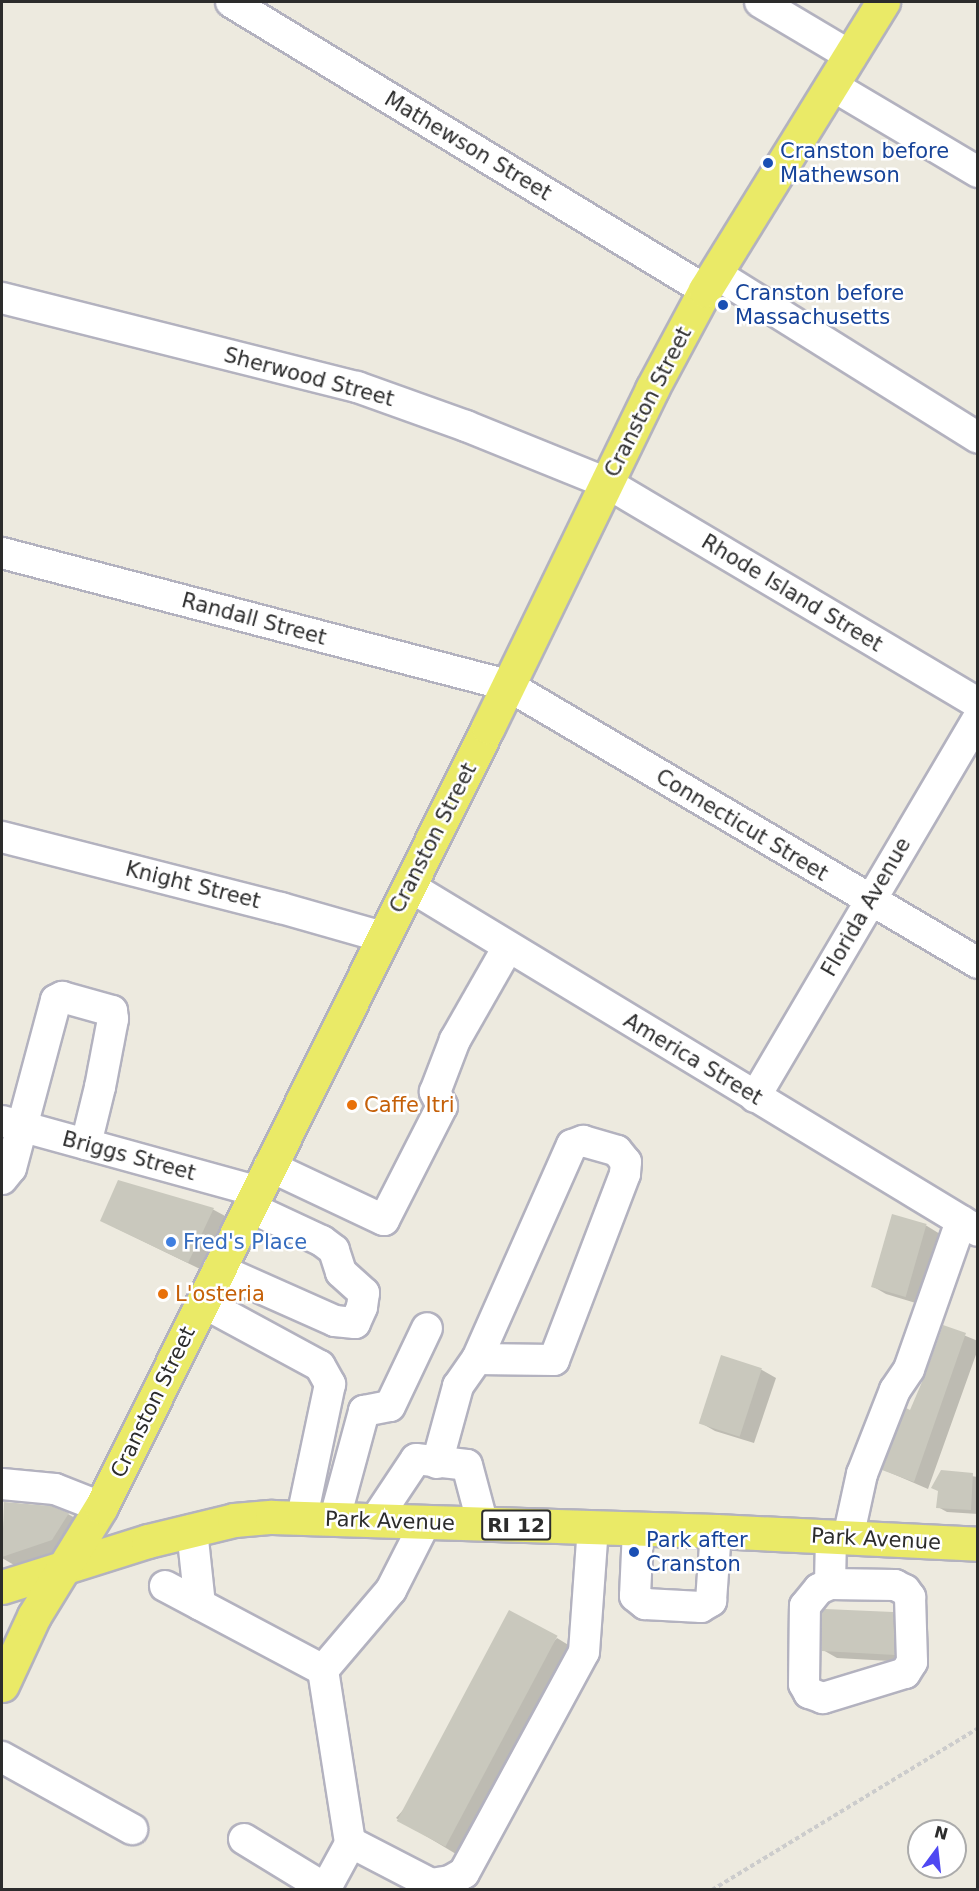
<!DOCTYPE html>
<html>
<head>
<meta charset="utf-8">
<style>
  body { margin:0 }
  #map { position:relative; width:979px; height:1891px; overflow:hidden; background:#edeadf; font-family:"DejaVu Sans",sans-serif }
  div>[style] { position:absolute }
  .shadow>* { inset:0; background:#0003 }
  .building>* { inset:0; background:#c9c8bd; transform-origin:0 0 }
  .path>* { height:4px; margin-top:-2px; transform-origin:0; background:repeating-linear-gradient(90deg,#ccc 0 4.5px,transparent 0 7.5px) }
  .roads { filter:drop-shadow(2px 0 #b3b2bf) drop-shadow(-2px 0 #b3b2bf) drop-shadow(0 2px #b3b2bf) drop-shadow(0 -2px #b3b2bf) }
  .minor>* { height:30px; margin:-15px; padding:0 15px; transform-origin:15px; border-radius:15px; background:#fff }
  .major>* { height:33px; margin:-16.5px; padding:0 16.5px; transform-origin:16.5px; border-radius:16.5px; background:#eaea67 }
  .dots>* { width:16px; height:16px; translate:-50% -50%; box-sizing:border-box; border:3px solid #fff; border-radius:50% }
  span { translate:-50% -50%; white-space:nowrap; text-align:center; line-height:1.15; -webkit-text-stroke:5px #fff; paint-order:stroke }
  .shield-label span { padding:2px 4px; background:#fff; border:2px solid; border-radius:4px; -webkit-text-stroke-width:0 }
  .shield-label { font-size:20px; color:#2c2c2c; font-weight:700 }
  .street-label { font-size:21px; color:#2c2c2c }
  .transit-label { font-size:21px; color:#164399 }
  .left { translate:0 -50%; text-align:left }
  .food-label { font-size:21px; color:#c56008 }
  .shop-label { font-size:21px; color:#366cbe }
  .frame { position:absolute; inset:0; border:3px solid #2c2c2c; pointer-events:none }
  .north { position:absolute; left:907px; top:1819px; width:60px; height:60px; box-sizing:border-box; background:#fff; border:2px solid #ababab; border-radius:50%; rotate:15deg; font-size:16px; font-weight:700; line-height:24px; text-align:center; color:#2c2c2c }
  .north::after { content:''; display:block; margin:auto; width:21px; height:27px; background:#4f48f2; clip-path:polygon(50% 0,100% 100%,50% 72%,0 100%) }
</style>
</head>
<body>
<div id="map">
  <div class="shadow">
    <div style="clip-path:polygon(119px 1182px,214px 1210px,227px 1217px,202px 1270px,116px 1228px)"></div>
    <div style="clip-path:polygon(893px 1216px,927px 1226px,940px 1234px,919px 1304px,886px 1294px,872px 1286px)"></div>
    <div style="clip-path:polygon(944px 1327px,978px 1341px,978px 1349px,928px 1489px,884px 1470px,911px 1411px)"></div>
    <div style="clip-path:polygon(722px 1357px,762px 1370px,776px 1378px,754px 1443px,715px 1431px,701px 1423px)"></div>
    <div style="clip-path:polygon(942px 1472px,978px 1477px,978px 1514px,947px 1512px,938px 1507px)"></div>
    <div style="clip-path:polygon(5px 1503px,68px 1514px,82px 1522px,66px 1548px,14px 1565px,2px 1558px)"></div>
    <div style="clip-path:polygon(893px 1614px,907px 1622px,908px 1662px,837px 1658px,823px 1650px)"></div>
    <div style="clip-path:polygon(557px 1638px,570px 1646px,456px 1854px,396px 1818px)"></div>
  </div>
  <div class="building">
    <div style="clip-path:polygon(118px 1180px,214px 1208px,188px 1263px,100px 1221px)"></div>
    <div style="left:892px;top:1214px;width:36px;height:76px;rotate:16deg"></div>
    <div style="clip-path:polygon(943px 1325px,966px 1333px,914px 1482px,882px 1470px,906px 1408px,910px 1410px,925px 1375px)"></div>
    <div style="left:721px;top:1355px;width:43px;height:72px;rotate:18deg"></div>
    <div style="clip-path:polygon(941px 1470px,973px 1473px,971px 1510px,936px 1508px,938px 1491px,931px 1488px)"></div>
    <div style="clip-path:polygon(4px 1502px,51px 1506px,69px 1513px,52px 1540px,2px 1557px)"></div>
    <div style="clip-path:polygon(825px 1609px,893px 1612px,895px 1655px,822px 1651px,822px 1612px)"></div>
    <div style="left:509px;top:1610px;width:55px;height:239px;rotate:28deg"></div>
  </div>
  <div class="path">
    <div style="left:712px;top:1890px;width:311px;rotate:-31.3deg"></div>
  </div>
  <div class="roads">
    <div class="minor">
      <div style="left:231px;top:2px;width:555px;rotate:31.28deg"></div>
      <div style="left:760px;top:2px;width:106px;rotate:30.7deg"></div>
      <div style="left:833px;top:86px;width:169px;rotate:30.7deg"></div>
      <div style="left:716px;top:274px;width:309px;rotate:32deg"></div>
      <div style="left:2px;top:298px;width:366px;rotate:14.1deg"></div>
      <div style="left:357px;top:387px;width:116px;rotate:19.7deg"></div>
      <div style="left:466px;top:426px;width:152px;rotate:22deg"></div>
      <div style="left:607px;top:483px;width:431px;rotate:30.7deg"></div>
      <div style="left:2px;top:553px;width:522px;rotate:14.65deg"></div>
      <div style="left:507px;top:685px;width:547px;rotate:30.55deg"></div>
      <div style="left:2px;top:837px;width:288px;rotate:14.3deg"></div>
      <div style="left:281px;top:908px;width:106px;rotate:15.9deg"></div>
      <div style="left:409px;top:886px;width:665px;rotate:31.23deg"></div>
      <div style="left:755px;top:1097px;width:440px;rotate:-59.5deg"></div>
      <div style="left:2px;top:1121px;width:264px;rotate:15.4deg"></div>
      <div style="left:269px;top:1166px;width:127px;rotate:25.2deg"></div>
      <div style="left:384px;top:1220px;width:128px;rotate:-63deg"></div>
      <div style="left:442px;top:1106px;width:16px;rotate:-117deg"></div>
      <div style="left:435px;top:1092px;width:56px;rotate:-69deg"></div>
      <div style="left:455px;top:1040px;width:107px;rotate:-60.3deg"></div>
      <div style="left:2px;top:1179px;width:14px;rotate:-51deg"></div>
      <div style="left:11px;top:1168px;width:174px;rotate:-75deg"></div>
      <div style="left:56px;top:1000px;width:7px;rotate:-27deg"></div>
      <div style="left:62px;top:997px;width:52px;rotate:15.6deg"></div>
      <div style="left:112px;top:1011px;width:8px;rotate:83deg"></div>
      <div style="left:113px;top:1019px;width:69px;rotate:100.8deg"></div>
      <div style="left:100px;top:1087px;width:59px;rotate:103.8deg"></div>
      <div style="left:218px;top:1269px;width:128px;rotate:24deg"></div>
      <div style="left:335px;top:1321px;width:20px;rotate:6deg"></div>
      <div style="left:355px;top:1323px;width:17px;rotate:-66deg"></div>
      <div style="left:362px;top:1307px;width:14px;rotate:-82deg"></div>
      <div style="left:364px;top:1293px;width:31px;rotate:-138deg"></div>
      <div style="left:341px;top:1272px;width:23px;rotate:-108deg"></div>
      <div style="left:334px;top:1250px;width:15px;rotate:-143deg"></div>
      <div style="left:322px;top:1241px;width:81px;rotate:-155deg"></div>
      <div style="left:202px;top:1302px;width:134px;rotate:28.5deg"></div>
      <div style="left:320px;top:1366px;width:21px;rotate:61deg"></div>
      <div style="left:330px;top:1384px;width:136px;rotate:101.9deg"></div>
      <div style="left:437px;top:1463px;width:80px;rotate:-74.7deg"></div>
      <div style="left:458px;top:1386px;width:33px;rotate:-55deg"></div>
      <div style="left:477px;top:1359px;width:234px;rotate:-66.1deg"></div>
      <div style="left:572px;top:1145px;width:12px;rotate:-20deg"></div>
      <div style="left:583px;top:1141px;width:35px;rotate:16deg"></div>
      <div style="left:617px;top:1151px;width:14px;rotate:51deg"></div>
      <div style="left:626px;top:1162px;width:12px;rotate:95deg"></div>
      <div style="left:625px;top:1174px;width:199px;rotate:110.9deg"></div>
      <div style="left:554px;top:1360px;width:77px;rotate:-179.3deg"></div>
      <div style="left:2px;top:1484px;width:53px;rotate:5.4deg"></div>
      <div style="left:55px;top:1489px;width:49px;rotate:21.4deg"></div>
      <div style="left:335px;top:1518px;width:111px;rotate:-74.8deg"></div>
      <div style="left:364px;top:1411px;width:26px;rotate:-11deg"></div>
      <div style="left:390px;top:1406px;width:86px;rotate:-64.6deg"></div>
      <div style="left:376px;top:1519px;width:72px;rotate:-56.3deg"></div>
      <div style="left:416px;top:1459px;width:51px;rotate:6.7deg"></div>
      <div style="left:467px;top:1465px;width:62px;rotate:75.1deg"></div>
      <div style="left:425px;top:1523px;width:75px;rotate:116.9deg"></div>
      <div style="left:391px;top:1590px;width:105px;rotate:130.4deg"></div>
      <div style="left:323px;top:1670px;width:174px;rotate:81.1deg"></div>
      <div style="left:350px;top:1842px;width:91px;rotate:27.4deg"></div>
      <div style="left:431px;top:1884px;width:19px;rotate:-9deg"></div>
      <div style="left:450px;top:1881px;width:16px;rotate:-30deg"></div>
      <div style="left:464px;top:1873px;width:251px;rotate:-61.5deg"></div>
      <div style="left:584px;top:1652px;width:125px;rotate:-85.9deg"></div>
      <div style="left:192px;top:1530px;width:75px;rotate:83.9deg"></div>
      <div style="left:638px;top:1530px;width:66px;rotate:92.6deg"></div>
      <div style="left:635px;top:1596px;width:13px;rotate:39deg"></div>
      <div style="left:645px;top:1604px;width:56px;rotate:3.1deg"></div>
      <div style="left:701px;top:1607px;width:12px;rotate:-31deg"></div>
      <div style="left:711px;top:1601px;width:70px;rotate:-85.9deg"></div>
      <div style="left:848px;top:1538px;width:66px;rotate:-77.7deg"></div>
      <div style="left:862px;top:1474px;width:90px;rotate:-68.6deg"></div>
      <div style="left:895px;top:1390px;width:25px;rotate:-56deg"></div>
      <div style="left:909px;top:1369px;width:157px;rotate:-70.6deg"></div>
      <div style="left:830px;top:1584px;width:65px;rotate:0.9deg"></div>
      <div style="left:895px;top:1585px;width:11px;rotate:27deg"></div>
      <div style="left:905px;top:1590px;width:9px;rotate:54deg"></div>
      <div style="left:910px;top:1597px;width:65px;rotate:88.2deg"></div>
      <div style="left:912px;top:1662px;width:13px;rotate:122deg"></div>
      <div style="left:905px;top:1673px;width:86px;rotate:163deg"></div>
      <div style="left:823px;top:1698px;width:15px;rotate:-160deg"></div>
      <div style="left:809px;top:1693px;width:10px;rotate:-119deg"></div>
      <div style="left:804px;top:1684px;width:78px;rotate:-89.3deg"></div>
      <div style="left:805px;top:1606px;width:22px;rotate:-51deg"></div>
      <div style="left:819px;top:1589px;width:12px;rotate:-24deg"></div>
      <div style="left:830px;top:1584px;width:47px;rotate:-88.8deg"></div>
      <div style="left:165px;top:1586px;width:179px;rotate:28deg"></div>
      <div style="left:2px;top:1757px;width:149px;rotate:29deg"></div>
      <div style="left:244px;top:1839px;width:90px;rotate:31.4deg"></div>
      <div style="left:321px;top:1886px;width:6px"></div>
      <div style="left:327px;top:1886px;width:50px;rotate:-61.4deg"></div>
    </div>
    <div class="major">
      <div style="left:2px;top:1587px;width:153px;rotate:-17.5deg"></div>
      <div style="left:148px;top:1541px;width:89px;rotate:-13.7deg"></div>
      <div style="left:234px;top:1520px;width:38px;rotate:-5deg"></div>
      <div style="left:272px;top:1517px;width:444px;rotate:1.8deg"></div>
      <div style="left:716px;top:1531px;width:262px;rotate:2.8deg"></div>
      <div style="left:2px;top:1685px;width:76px;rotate:-65.1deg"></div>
      <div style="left:34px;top:1616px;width:128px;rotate:-58.4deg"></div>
      <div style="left:101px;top:1507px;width:871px;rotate:-63.61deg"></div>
      <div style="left:488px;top:727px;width:376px;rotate:-64.1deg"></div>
      <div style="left:652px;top:389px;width:112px;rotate:-61.8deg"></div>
      <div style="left:705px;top:290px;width:339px;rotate:-58.3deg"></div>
    </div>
  </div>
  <div class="dots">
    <div style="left:768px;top:163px;background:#1a4fb4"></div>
    <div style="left:723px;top:305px;background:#1a4fb4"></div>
    <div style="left:352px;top:1105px;background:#e8710a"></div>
    <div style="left:171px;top:1242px;background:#3f7fe0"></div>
    <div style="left:163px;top:1294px;background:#e8710a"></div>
    <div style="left:634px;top:1552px;background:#1a4fb4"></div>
  </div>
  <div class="shield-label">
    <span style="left:516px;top:1525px">RI 12</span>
  </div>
  <div class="street-label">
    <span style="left:468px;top:146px;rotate:31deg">Mathewson Street</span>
    <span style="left:309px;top:377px;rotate:15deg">Sherwood Street</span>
    <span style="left:648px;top:402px;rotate:-63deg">Cranston Street</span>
    <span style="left:792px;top:593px;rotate:31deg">Rhode Island Street</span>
    <span style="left:254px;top:619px;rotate:15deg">Randall Street</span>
    <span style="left:742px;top:825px;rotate:31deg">Connecticut Street</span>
    <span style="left:433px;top:838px;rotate:-63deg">Cranston Street</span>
    <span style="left:193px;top:885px;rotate:14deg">Knight Street</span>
    <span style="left:866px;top:907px;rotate:-60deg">Florida Avenue</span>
    <span style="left:693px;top:1059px;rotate:31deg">America Street</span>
    <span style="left:129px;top:1156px;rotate:15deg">Briggs Street</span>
    <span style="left:153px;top:1402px;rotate:-64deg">Cranston Street</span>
    <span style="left:390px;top:1521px;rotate:2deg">Park Avenue</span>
    <span style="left:876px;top:1539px;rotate:3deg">Park Avenue</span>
  </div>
  <div class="transit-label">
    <span class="left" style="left:780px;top:163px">Cranston before<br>Mathewson</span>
    <span class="left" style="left:735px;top:305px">Cranston before<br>Massachusetts</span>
    <span class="left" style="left:646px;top:1552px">Park after<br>Cranston</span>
  </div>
  <div class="food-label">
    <span class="left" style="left:364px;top:1105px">Caffe Itri</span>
    <span class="left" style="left:175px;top:1294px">L'osteria</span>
  </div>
  <div class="shop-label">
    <span class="left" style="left:183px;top:1242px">Fred's Place</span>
  </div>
  <div class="frame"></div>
  <div class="north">N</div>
</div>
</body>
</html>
